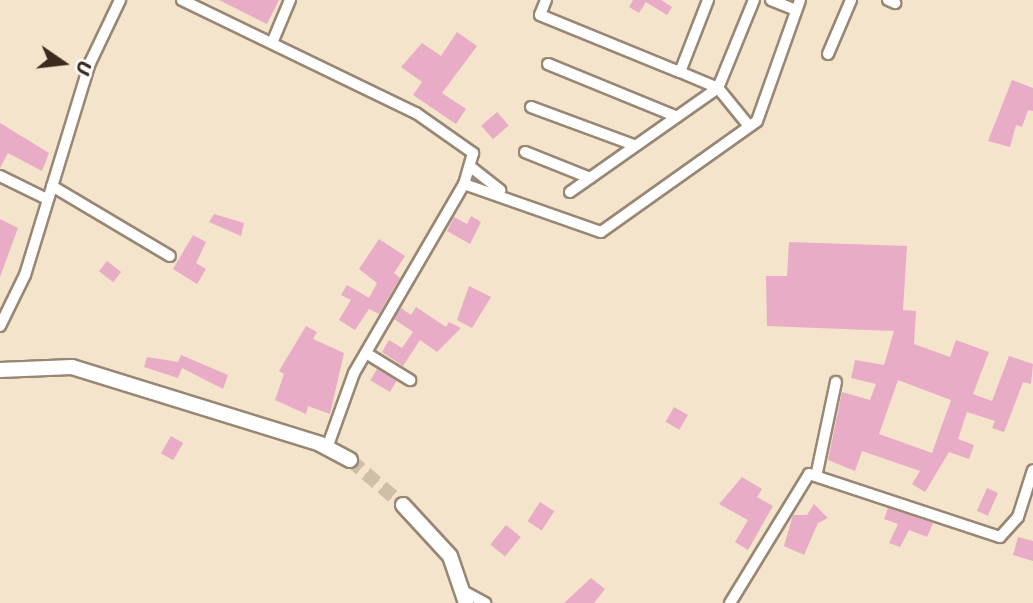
<!DOCTYPE html>
<html>
<head>
<meta charset="utf-8">
<style>
  body { margin:0 }
  #map { position:relative; width:1033px; height:603px; overflow:hidden; background:#f4e4cb; font-family:Sriracha,sans-serif }
  div>[style] { position:absolute }
  .building>* { inset:0; background:#e8acc7; transform-origin:0 0 }
  .tertiary-tunnel>* { height:14px; margin-top:-7px; transform-origin:0; background:repeating-linear-gradient(90deg,#cfbfa8 0 14px,transparent 0 21px) }
  .roads { filter:drop-shadow(2px 0 #988774) drop-shadow(-2px 0 #988774) drop-shadow(0 2px #988774) drop-shadow(0 -2px #988774) }
  .minor>* { height:10px; margin:-5px; padding:0 5px; transform-origin:5px; border-radius:5px; background:#fff }
  .tertiary>* { height:14px; margin:-7px; padding:0 7px; transform-origin:7px; border-radius:7px; background:#fff }
  span { translate:-50% -50%; white-space:nowrap; text-align:center; line-height:1.15; -webkit-text-stroke:5px #fff; paint-order:stroke }
  .north { position:absolute; left:28px; top:28px; width:70px; height:70px; -webkit-text-stroke:5px #fff; paint-order:stroke; rotate:104deg; font-size:19px; font-weight:700; line-height:28px; text-align:center; color:#3b2a1e }
  .north::after { content:''; display:block; margin:auto; width:24px; height:32px; background:#3b2a1e; clip-path:polygon(50% 0,100% 100%,50% 72%,0 100%) }
</style>
</head>
<body>
<div id="map">
  <div class="building">
    <div style="clip-path:polygon(219px 0,279px 0,267px 24px)"></div>
    <div style="clip-path:polygon(633px 0,661px 0,672px 7px,667px 15px,646px 2px,639px 13px,629px 7px)"></div>
    <div style="clip-path:polygon(457px 32px,477px 46px,442px 93px,466px 109px,456px 124px,413px 95px,422px 82px,401px 67px,422px 43px,441px 56px)"></div>
    <div style="clip-path:polygon(1012px 80px,1033px 88px,1033px 111px,1028px 110px,1022px 127px,1016px 125px,1010px 147px,988px 141px)"></div>
    <div style="left:497px;top:112px;width:18px;height:21px;rotate:49deg"></div>
    <div style="clip-path:polygon(0 123px,49px 153px,42px 171px,8px 153px,0 168px)"></div>
    <div style="clip-path:polygon(214px 214px,244px 223px,241px 236px,209px 222px)"></div>
    <div style="clip-path:polygon(471px 216px,481px 222px,470px 244px,447px 231px,454px 217px,467px 224px)"></div>
    <div style="clip-path:polygon(0 219px,18px 228px,0 277px)"></div>
    <div style="clip-path:polygon(193px 235px,206px 242px,196px 263px,206px 269px,197px 284px,173px 269px)"></div>
    <div style="clip-path:polygon(379px 239px,405px 256px,394px 273px,400px 278px,379px 314px,369px 309px,355px 330px,339px 320px,351px 300px,341px 295px,347px 285px,369px 298px,377px 283px,359px 269px)"></div>
    <div style="clip-path:polygon(evenodd,789px 242px,907px 246px,903px 310px,916px 311px,914px 344px,950px 357px,956px 340px,989px 352px,973px 394px,992px 401px,1009px 356px,1033px 364px,1031px 384px,1023px 382px,1004px 432px,992px 428px,995px 421px,967px 412px,958px 439px,974px 445px,969px 459px,949px 452px,925px 492px,912px 484px,920px 471px,862px 451px,855px 471px,828px 460px,842px 392px,870px 400px,876px 384px,851px 378px,855px 360px,884px 365px,894px 331px,767px 326px,766px 276px,787px 276px,789px 242px,898px 380px,951px 400px,932px 453px,879px 434px,898px 380px)"></div>
    <div style="left:107px;top:261px;width:18px;height:13px;rotate:38deg"></div>
    <div style="clip-path:polygon(469px 286px,491px 297px,472px 328px,457px 320px)"></div>
    <div style="clip-path:polygon(416px 307px,446px 327px,449px 322px,461px 328px,437px 352px,420px 340px,403px 366px,382px 352px,389px 340px,402px 348px,413px 332px,394px 319px,401px 308px,411px 315px)"></div>
    <div style="clip-path:polygon(306px 326px,317px 332px,313px 339px,344px 353px,330px 414px,308px 406px,306px 414px,275px 400px,284px 374px,279px 371px)"></div>
    <div style="clip-path:polygon(181px 355px,228px 375px,223px 389px,182px 368px,178px 378px,144px 367px,147px 357px,178px 362px)"></div>
    <div style="left:377px;top:369px;width:23px;height:13px;rotate:31deg"></div>
    <div style="left:674px;top:407px;width:16px;height:17px;rotate:30deg"></div>
    <div style="left:171px;top:436px;width:14px;height:20px;rotate:30deg"></div>
    <div style="clip-path:polygon(742px 477px,762px 489px,757px 497px,773px 506px,748px 550px,735px 542px,748px 520px,719px 504px)"></div>
    <div style="left:987px;top:488px;width:12px;height:25px;rotate:24deg"></div>
    <div style="left:540px;top:502px;width:17px;height:23px;rotate:33deg"></div>
    <div style="clip-path:polygon(814px 504px,828px 518px,818px 523px,804px 555px,784px 546px,793px 515px,807px 515px)"></div>
    <div style="clip-path:polygon(888px 508px,933px 523px,927px 537px,909px 530px,900px 547px,889px 543px,898px 524px,884px 519px)"></div>
    <div style="left:506px;top:525px;width:19px;height:25px;rotate:39deg"></div>
    <div style="clip-path:polygon(1018px 537px,1033px 541px,1033px 561px,1013px 555px)"></div>
    <div style="clip-path:polygon(591px 578px,605px 589px,594px 603px,564px 603px)"></div>
  </div>
  <div class="tertiary-tunnel">
    <div style="left:350px;top:460px;width:70px;rotate:40.3deg"></div>
  </div>
  <div class="roads">
    <div class="minor">
      <div style="left:182px;top:0;width:260px;rotate:25.8deg"></div>
      <div style="left:416px;top:113px;width:70px;rotate:35.1deg"></div>
      <div style="left:473px;top:153px;width:32px;rotate:106deg"></div>
      <div style="left:464px;top:184px;width:219px;rotate:120.2deg"></div>
      <div style="left:354px;top:373px;width:80px;rotate:109.8deg"></div>
      <div style="left:546px;top:0;width:16px;rotate:112deg"></div>
      <div style="left:540px;top:15px;width:151px;rotate:22.2deg"></div>
      <div style="left:680px;top:72px;width:77px;rotate:-68.7deg"></div>
      <div style="left:771px;top:0;width:27px;rotate:22deg"></div>
      <div style="left:888px;top:0;width:8px;rotate:23deg"></div>
      <div style="left:272px;top:43px;width:47px;rotate:-67.3deg"></div>
      <div style="left:828px;top:54px;width:59px;rotate:-66.9deg"></div>
      <div style="left:548px;top:64px;width:139px;rotate:22.3deg"></div>
      <div style="left:680px;top:72px;width:41px;rotate:22.8deg"></div>
      <div style="left:718px;top:88px;width:49px;rotate:50.8deg"></div>
      <div style="left:531px;top:107px;width:110px;rotate:20.3deg"></div>
      <div style="left:525px;top:152px;width:70px;rotate:21.8deg"></div>
      <div style="left:472px;top:168px;width:36px;rotate:38deg"></div>
      <div style="left:0;top:176px;width:52px;rotate:26.1deg"></div>
      <div style="left:464px;top:184px;width:145px;rotate:19.3deg"></div>
      <div style="left:601px;top:232px;width:191px;rotate:-35.4deg"></div>
      <div style="left:757px;top:121px;width:128px;rotate:-70.4deg"></div>
      <div style="left:52px;top:186px;width:137px;rotate:30.7deg"></div>
      <div style="left:570px;top:192px;width:181px;rotate:-35.1deg"></div>
      <div style="left:718px;top:88px;width:95px;rotate:-67.8deg"></div>
      <div style="left:0;top:326px;width:57px;rotate:-63.9deg"></div>
      <div style="left:25px;top:275px;width:222px;rotate:-73deg"></div>
      <div style="left:90px;top:63px;width:70px;rotate:-64.5deg"></div>
      <div style="left:366px;top:353px;width:52px;rotate:31.5deg"></div>
      <div style="left:817px;top:472px;width:92px;rotate:-78.1deg"></div>
      <div style="left:467px;top:593px;width:21px;rotate:29deg"></div>
      <div style="left:730px;top:603px;width:151px;rotate:-58.5deg"></div>
      <div style="left:809px;top:474px;width:201px;rotate:18.3deg"></div>
      <div style="left:1000px;top:537px;width:27px;rotate:-48deg"></div>
      <div style="left:1018px;top:517px;width:49px;rotate:-72.3deg"></div>
    </div>
    <div class="tertiary">
      <div style="left:0;top:370px;width:72px;rotate:-2.4deg"></div>
      <div style="left:72px;top:367px;width:260px;rotate:17.2deg"></div>
      <div style="left:320px;top:444px;width:34px;rotate:28deg"></div>
      <div style="left:403px;top:505px;width:69px;rotate:47.3deg"></div>
      <div style="left:450px;top:556px;width:50px;rotate:71.2deg"></div>
    </div>
  </div>
  <div class="north">U</div>
</div>
</body>
</html>
